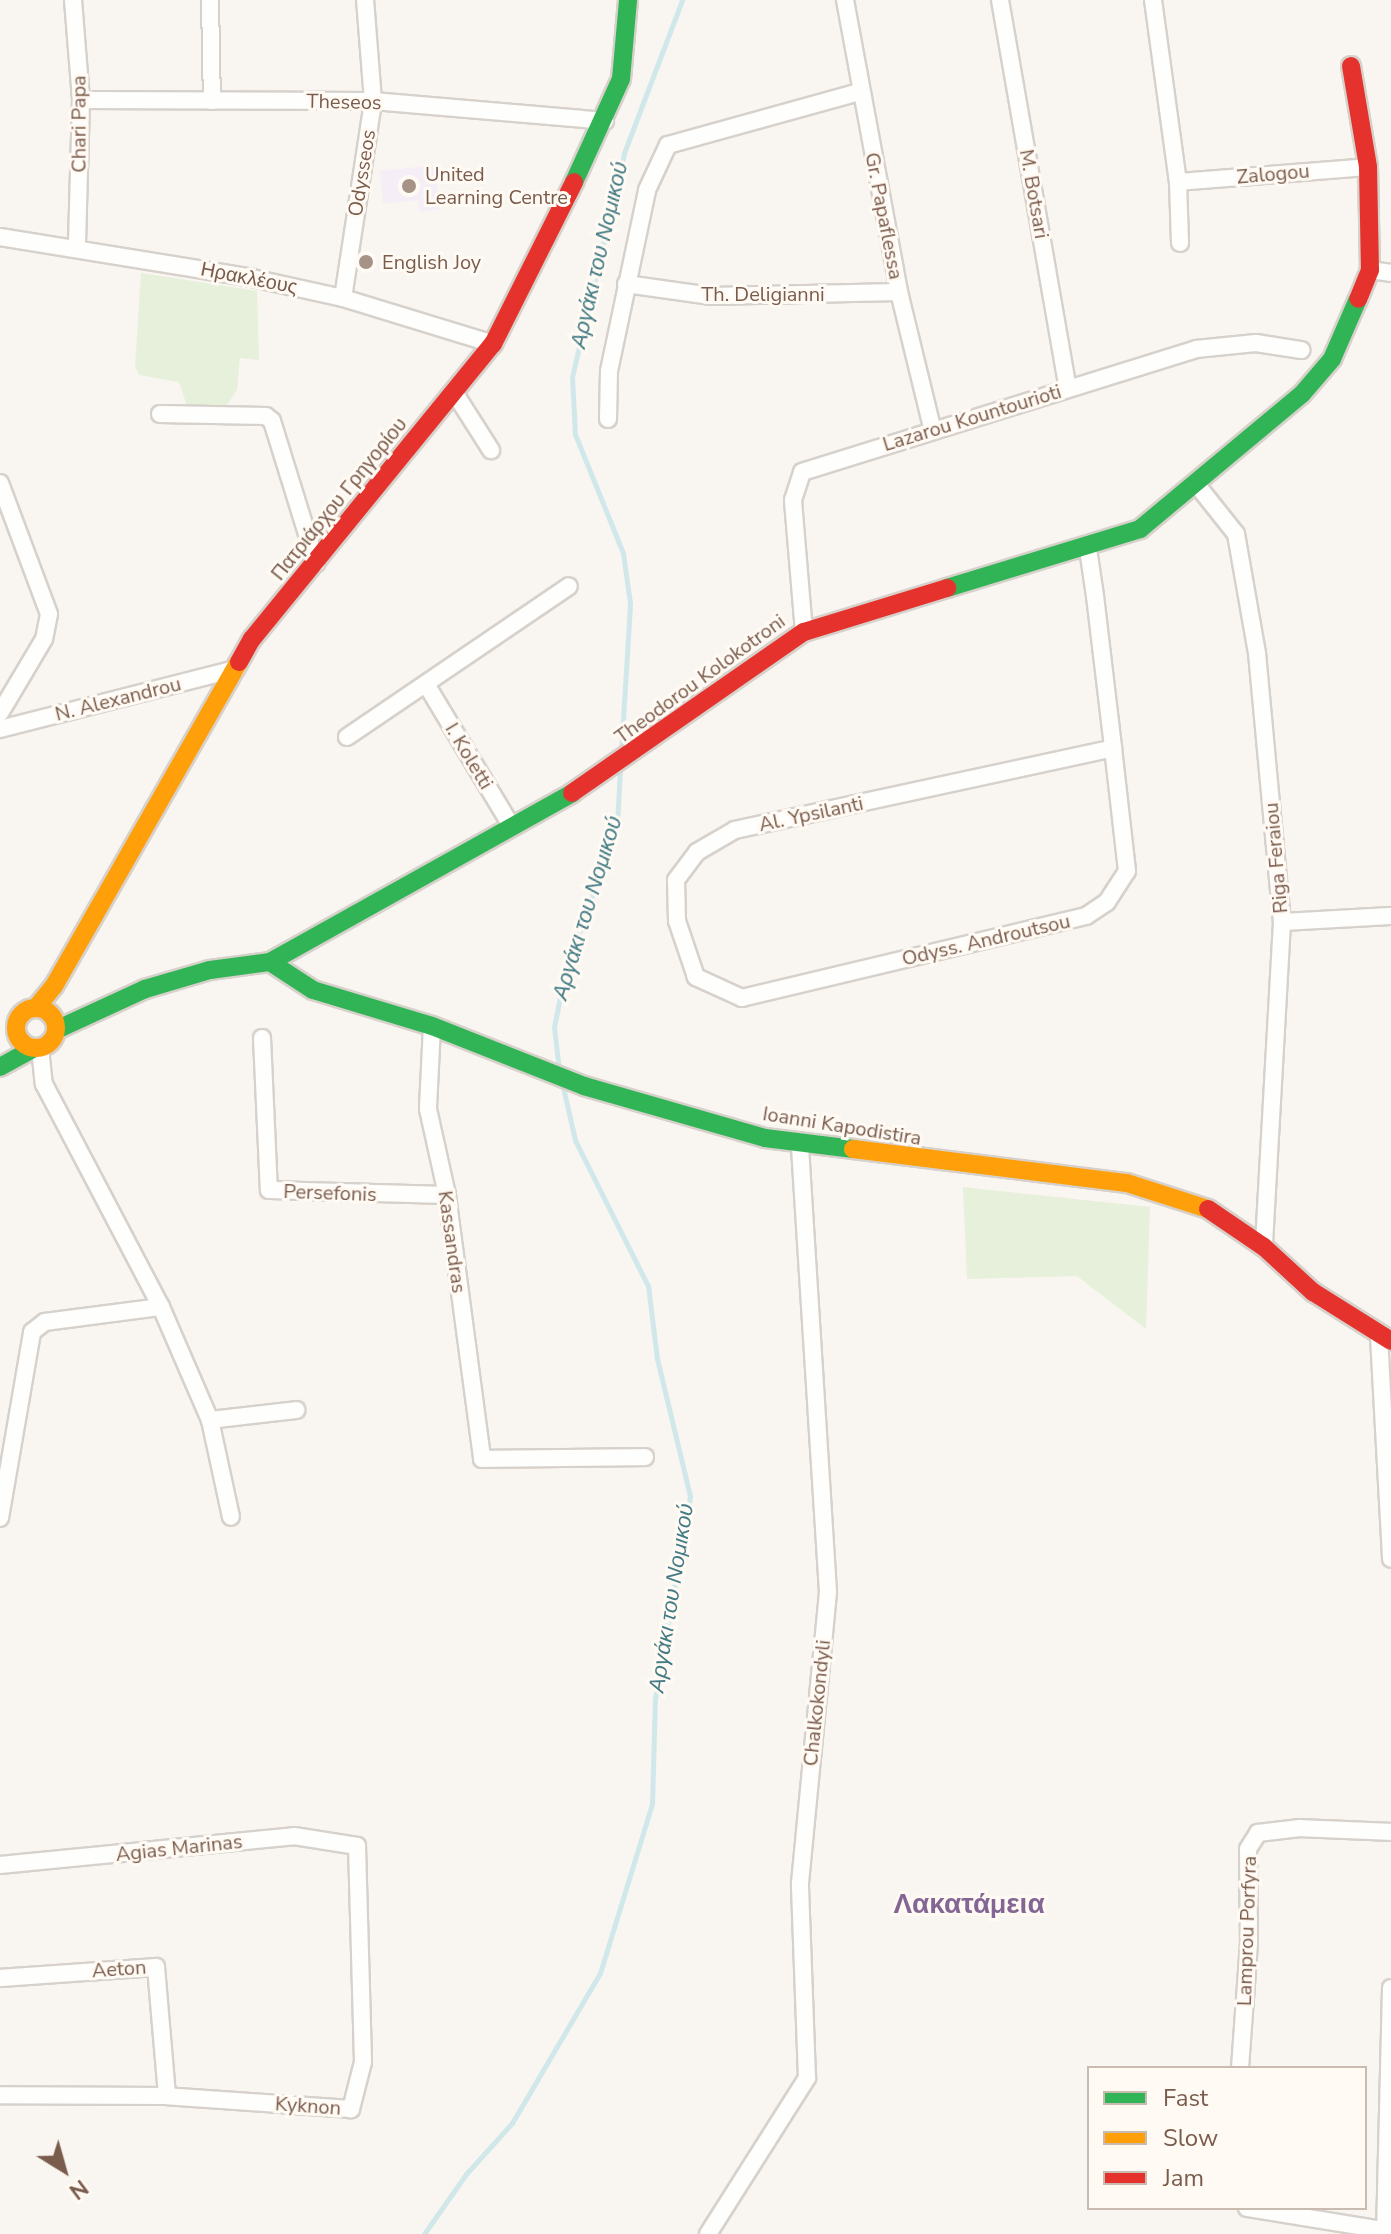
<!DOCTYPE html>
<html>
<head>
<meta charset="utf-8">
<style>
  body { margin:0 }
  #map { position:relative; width:1391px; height:2234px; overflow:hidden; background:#f9f5f0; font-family:"Nunito Sans",sans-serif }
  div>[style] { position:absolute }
  .education>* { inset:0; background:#f6eef6 }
  .green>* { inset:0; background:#e7f0db }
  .stream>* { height:5px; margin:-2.5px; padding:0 2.5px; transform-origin:2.5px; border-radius:2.5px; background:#d0e8ea }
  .roads { filter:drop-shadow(2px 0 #d7d1cb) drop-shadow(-2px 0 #d7d1cb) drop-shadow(0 2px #d7d1cb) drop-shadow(0 -2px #d7d1cb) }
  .street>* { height:16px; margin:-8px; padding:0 8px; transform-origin:8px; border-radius:8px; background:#fefefd }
  .fast>* { height:18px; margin:-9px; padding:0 9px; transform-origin:9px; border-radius:9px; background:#30b455 }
  .slow>* { height:18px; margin:-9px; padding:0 9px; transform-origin:9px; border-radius:9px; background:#ff9f0a }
  .slow>.ring { margin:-9px; padding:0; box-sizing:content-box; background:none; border:18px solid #ff9f0a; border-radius:50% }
  .jam>* { height:18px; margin:-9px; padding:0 9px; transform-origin:9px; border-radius:9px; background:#e5322d }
  .dots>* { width:22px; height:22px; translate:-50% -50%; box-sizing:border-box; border:4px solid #fffaf3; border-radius:50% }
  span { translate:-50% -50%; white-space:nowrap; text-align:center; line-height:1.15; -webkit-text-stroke:6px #fffaf3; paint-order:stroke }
  .street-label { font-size:20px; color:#7a5c4d }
  .poi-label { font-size:20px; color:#7a5c4d }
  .left { translate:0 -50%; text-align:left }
  .water-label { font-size:22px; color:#437c86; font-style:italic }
  .district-label { font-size:28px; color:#846695; font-weight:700 }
  .legend { position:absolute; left:1087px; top:2066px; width:280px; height:144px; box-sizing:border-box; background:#fffaf3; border:2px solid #cabbb1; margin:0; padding:10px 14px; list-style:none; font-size:24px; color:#7a5c4d }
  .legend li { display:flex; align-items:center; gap:16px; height:40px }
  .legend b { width:40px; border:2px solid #cabbb1 }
  .north { position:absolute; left:24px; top:2130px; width:80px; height:80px; -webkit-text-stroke:6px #fffaf3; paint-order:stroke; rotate:143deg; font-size:22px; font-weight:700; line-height:32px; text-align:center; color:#7a5c4d }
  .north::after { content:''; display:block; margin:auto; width:28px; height:36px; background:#7a5c4d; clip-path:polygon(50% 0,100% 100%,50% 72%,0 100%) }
</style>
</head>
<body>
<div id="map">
  <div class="education">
    <div style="clip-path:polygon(435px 165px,440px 209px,420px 212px,418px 200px,383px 204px,380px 171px)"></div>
  </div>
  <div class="green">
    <div style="clip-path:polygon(141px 273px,257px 291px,259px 360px,240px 358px,237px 390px,223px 411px,188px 409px,179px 382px,139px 375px,135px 366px)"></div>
    <div style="clip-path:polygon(963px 1187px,1150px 1207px,1146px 1329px,1077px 1276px,967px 1279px)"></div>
  </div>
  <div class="stream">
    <div style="left:621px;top:752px;width:149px;rotate:-86.5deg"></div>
    <div style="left:630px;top:603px;width:50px;rotate:-98deg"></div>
    <div style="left:623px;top:553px;width:128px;rotate:-112deg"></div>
    <div style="left:575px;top:434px;width:57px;rotate:-93deg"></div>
    <div style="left:572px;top:377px;width:230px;rotate:-76.9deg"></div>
    <div style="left:624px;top:153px;width:164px;rotate:-69.2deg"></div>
    <div style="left:559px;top:1070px;width:43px;rotate:-96.6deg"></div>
    <div style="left:554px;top:1027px;width:51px;rotate:-78.7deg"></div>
    <div style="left:564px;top:977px;width:162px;rotate:-70.9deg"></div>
    <div style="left:617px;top:824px;width:54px;rotate:-86.8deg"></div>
    <div style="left:424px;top:2234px;width:73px;rotate:-55deg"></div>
    <div style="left:466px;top:2174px;width:69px;rotate:-48deg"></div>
    <div style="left:512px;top:2123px;width:174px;rotate:-59.6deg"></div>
    <div style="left:600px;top:1973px;width:177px;rotate:-72.9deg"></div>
    <div style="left:652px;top:1804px;width:105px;rotate:-88.4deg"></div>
    <div style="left:655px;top:1699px;width:206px;rotate:-80.2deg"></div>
    <div style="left:690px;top:1496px;width:141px;rotate:-103.5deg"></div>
    <div style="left:657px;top:1359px;width:74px;rotate:-97deg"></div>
    <div style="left:648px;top:1286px;width:163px;rotate:-116.6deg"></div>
    <div style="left:575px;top:1140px;width:58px;rotate:-102.8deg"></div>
  </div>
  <div class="roads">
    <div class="street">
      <div style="left:73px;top:0;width:100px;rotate:85.4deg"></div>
      <div style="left:81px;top:100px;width:147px;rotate:91.6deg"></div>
      <div style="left:210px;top:0;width:101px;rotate:88.9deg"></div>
      <div style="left:845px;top:0;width:297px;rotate:79.5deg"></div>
      <div style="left:899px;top:292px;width:143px;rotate:76.3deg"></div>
      <div style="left:1000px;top:0;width:394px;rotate:80.1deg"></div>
      <div style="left:1153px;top:0;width:184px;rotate:82.2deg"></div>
      <div style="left:1178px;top:182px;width:61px;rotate:88.1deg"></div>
      <div style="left:81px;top:100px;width:292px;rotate:0.2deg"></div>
      <div style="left:373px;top:101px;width:233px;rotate:4.9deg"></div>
      <div style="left:1178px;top:182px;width:191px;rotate:-4.5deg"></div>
      <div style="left:0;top:237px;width:255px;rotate:9.2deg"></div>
      <div style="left:252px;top:278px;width:93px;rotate:12.4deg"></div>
      <div style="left:343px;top:298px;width:157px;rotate:17deg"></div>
      <div style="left:1370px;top:270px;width:21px;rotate:8deg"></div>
      <div style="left:626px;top:284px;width:86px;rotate:8deg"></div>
      <div style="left:711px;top:296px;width:188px;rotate:-1.2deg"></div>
      <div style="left:343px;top:298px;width:199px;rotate:-81.3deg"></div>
      <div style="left:373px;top:101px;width:101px;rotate:-94.5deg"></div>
      <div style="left:454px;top:392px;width:69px;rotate:57.5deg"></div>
      <div style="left:160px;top:414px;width:106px;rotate:1.1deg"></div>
      <div style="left:266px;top:416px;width:8px;rotate:40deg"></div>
      <div style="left:272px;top:421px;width:149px;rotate:72.8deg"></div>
      <div style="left:608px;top:419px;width:48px;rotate:-88.8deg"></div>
      <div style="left:609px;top:371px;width:185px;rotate:-78.1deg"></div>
      <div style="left:647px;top:190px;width:50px;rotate:-65deg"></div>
      <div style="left:668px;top:145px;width:198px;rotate:-15.5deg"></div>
      <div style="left:0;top:483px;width:140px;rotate:69.5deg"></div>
      <div style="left:49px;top:614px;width:25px;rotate:101deg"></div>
      <div style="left:44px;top:639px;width:86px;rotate:120.7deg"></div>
      <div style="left:1197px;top:485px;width:63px;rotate:51.5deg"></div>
      <div style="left:1236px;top:534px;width:121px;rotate:80deg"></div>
      <div style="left:1257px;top:653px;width:270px;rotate:84.7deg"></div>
      <div style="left:1282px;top:922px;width:325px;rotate:93.2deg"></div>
      <div style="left:1088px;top:549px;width:48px;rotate:81.5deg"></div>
      <div style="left:1095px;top:596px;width:153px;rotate:83.2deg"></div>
      <div style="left:1113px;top:748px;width:124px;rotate:83.5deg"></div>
      <div style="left:1127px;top:871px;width:37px;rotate:123deg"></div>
      <div style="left:1107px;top:902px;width:25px;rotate:146deg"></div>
      <div style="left:1086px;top:916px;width:354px;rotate:166.6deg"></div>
      <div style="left:742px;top:998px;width:51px;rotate:-155.5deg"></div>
      <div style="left:696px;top:977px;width:59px;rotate:-108.7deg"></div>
      <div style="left:677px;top:921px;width:41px;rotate:-91.4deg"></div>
      <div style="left:676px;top:880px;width:35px;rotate:-53deg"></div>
      <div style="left:697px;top:852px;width:44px;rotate:-30.1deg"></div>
      <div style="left:735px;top:830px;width:387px;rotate:-12.2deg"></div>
      <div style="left:804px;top:632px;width:132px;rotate:-94.8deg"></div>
      <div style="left:793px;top:500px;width:29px;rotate:-72deg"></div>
      <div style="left:802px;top:472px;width:413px;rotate:-17.3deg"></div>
      <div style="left:1196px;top:349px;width:60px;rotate:-5.7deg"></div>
      <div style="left:1256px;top:343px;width:46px;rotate:8.8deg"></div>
      <div style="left:426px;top:684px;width:167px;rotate:59deg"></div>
      <div style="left:0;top:729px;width:244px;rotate:-14.3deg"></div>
      <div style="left:347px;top:737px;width:268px;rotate:-34.2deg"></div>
      <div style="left:1282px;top:922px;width:109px;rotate:-3.2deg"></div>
      <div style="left:432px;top:1026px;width:83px;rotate:92.8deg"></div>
      <div style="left:428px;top:1109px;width:88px;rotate:77.5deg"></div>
      <div style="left:447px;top:1195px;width:266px;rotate:82.4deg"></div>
      <div style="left:482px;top:1459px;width:163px;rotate:-0.7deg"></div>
      <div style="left:262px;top:1038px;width:152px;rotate:87.4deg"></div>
      <div style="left:269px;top:1190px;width:178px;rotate:1.6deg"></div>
      <div style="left:40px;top:1048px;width:36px;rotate:84deg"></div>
      <div style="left:44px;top:1084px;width:252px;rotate:62.3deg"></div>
      <div style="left:161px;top:1307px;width:123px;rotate:66.6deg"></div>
      <div style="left:210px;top:1420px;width:99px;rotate:77.8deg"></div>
      <div style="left:1379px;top:1336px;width:223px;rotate:86.9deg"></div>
      <div style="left:210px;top:1420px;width:87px;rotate:-6.6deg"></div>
      <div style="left:0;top:1518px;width:189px;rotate:-80.2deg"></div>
      <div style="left:32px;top:1332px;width:16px;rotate:-38deg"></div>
      <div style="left:45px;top:1322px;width:117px;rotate:-7.4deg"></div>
      <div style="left:0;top:1865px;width:295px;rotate:-5.6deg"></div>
      <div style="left:294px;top:1836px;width:64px;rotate:9deg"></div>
      <div style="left:357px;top:1846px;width:216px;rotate:88.4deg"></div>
      <div style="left:363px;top:2062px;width:49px;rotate:104.3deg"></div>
      <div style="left:351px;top:2109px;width:184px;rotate:-176deg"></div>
      <div style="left:167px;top:2096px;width:167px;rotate:-179.7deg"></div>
      <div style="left:0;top:1978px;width:156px;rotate:-4deg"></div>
      <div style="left:156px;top:1967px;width:129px;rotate:85.1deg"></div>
      <div style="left:1240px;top:2068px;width:125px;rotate:-85.9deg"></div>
      <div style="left:1249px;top:1943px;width:94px;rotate:-90.6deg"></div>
      <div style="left:1248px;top:1849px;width:19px;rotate:-58deg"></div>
      <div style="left:1258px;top:1833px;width:42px;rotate:-6.8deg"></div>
      <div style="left:1300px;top:1828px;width:91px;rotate:2.5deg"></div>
      <div style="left:1247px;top:2208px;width:138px;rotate:9.2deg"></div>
      <div style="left:708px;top:2234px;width:185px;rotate:-57.6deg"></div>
      <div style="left:807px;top:2078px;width:195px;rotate:-92.1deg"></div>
      <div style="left:800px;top:1883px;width:292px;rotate:-84.5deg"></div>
      <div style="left:828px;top:1592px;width:450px;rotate:-93.6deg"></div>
      <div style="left:1385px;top:2234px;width:246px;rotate:-88.6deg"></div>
    </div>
    <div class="fast">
      <div style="left:574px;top:182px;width:113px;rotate:-65.5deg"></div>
      <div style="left:621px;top:79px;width:79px;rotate:-84.9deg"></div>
      <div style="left:947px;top:588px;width:202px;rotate:-17deg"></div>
      <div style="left:1140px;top:529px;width:211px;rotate:-39.8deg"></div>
      <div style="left:1302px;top:394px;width:46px;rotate:-49.4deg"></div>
      <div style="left:1332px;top:359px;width:65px;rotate:-66.6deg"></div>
      <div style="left:270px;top:962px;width:51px;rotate:33.1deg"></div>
      <div style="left:313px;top:990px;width:124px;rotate:16.8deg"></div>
      <div style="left:432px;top:1026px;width:163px;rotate:21.5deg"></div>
      <div style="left:584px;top:1086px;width:188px;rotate:16deg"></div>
      <div style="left:765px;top:1138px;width:89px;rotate:7.1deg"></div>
      <div style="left:56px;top:1030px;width:98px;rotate:-24.7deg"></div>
      <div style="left:145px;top:989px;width:68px;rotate:-16.3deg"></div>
      <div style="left:210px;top:970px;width:61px;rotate:-7.6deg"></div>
      <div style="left:270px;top:962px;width:346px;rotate:-29.2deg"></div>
      <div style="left:0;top:1067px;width:38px;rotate:-29deg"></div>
    </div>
    <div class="slow">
      <div class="ring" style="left:16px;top:1008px;width:22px;height:22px"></div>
      <div style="left:36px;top:1008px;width:28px;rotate:-51deg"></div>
      <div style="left:54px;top:986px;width:373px;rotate:-60.3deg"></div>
      <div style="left:853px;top:1149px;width:276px;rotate:7.1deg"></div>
      <div style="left:1127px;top:1183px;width:85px;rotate:17.8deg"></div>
    </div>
    <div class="jam">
      <div style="left:1351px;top:66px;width:102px;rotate:80.4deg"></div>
      <div style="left:1368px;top:167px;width:103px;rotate:88.9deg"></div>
      <div style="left:1370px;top:270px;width:31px;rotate:112deg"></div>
      <div style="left:239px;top:662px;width:26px;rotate:-61deg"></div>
      <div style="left:252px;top:639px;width:381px;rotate:-50.8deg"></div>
      <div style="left:493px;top:344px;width:181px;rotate:-63.4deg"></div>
      <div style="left:572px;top:793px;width:282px;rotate:-34.8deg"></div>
      <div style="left:804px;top:632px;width:150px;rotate:-17.1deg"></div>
      <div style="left:1208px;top:1209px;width:68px;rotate:34.2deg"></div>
      <div style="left:1264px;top:1247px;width:67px;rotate:42.6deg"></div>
      <div style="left:1313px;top:1292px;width:92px;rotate:32.1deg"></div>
    </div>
  </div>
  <div class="dots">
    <div style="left:409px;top:186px;background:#a69286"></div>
    <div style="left:366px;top:262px;background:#a69286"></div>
  </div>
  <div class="street-label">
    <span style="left:344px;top:102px;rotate:1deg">Theseos</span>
    <span style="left:79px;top:124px;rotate:-90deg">Chari Papa</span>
    <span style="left:362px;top:173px;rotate:-81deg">Odysseos</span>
    <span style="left:1273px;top:174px;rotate:-5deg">Zalogou</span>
    <span style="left:1034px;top:194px;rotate:80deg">M. Botsari</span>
    <span style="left:884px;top:216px;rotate:79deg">Gr. Papaflessa</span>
    <span style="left:249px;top:278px;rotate:11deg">Ηρακλέους</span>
    <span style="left:763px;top:294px">Th. Deligianni</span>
    <span style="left:972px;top:418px;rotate:-17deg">Lazarou Kountourioti</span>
    <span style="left:339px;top:499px;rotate:-51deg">Πατριάρχου Γρηγορίου</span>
    <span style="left:700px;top:679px;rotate:-36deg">Theodorou Kolokotroni</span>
    <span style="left:118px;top:699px;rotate:-14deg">N. Alexandrou</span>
    <span style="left:469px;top:756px;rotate:59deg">I. Koletti</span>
    <span style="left:811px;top:814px;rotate:-12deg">Al. Ypsilanti</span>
    <span style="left:1276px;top:858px;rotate:-95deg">Riga Feraiou</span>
    <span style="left:986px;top:940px;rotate:-13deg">Odyss. Androutsou</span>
    <span style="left:842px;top:1126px;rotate:9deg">Ioanni Kapodistira</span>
    <span style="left:330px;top:1193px;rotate:2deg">Persefonis</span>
    <span style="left:452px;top:1242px;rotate:82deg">Kassandras</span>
    <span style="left:817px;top:1703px;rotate:-84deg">Chalkokondyli</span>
    <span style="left:179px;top:1848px;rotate:-6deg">Agias Marinas</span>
    <span style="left:1247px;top:1931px;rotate:-88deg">Lamprou Porfyra</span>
    <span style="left:119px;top:1969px;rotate:-4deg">Aeton</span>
    <span style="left:308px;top:2106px;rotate:4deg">Kyknon</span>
  </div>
  <div class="poi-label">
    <span class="left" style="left:425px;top:186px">United<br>Learning Centre</span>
    <span class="left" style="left:382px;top:262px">English Joy</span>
  </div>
  <div class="water-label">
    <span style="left:600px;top:255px;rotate:-77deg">Αργάκι του Νομικού</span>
    <span style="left:588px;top:908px;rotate:-73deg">Αργάκι του Νομικού</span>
    <span style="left:672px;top:1598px;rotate:-81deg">Αργάκι του Νομικού</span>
  </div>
  <div class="district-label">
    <span style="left:969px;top:1904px">Λακατάμεια</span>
  </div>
  <ul class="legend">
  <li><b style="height:10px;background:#30b455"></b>Fast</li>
  <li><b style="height:10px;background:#ff9f0a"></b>Slow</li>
  <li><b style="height:10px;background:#e5322d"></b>Jam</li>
  </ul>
  <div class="north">N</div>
</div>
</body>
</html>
